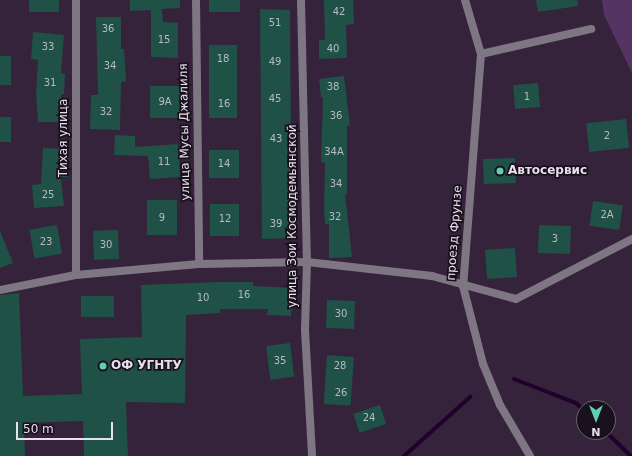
<!DOCTYPE html>
<html>
<head>
<meta charset="utf-8">
<style>
  body { margin:0 }
  #map { position:relative; width:632px; height:456px; overflow:hidden; background:#34233b; font-family:"DejaVu Sans",sans-serif }
  div>[style] { position:absolute }
  .green>* { inset:0; background:#553362 }
  .stream>* { height:4px; margin:-2px; padding:0 2px; transform-origin:2px; border-radius:2px; background:#21002d }
  .building>* { inset:0; background:#1f5147; transform-origin:0 0 }
  .minor>* { height:8px; margin:-4px; padding:0 4px; transform-origin:4px; border-radius:4px; background:#7f7683 }
  .dots>* { width:11px; height:11px; translate:-50% -50%; box-sizing:border-box; border:2px solid #18101b; border-radius:50% }
  span { translate:-50% -50%; white-space:nowrap; text-align:center; line-height:1.15; -webkit-text-stroke:3.5px #18101b; paint-order:stroke }
  .number-label { font-size:10px; color:#b6bbc4 }
  .number-label span { -webkit-text-stroke-width:0 }
  .street-label { font-size:12px; color:#e9deee }
  .poi-label { font-size:12px; color:#e9deee; font-weight:700 }
  .left { translate:0 -50%; text-align:left }
  .north { position:absolute; left:576px; top:400px; width:40px; height:40px; box-sizing:border-box; background:#18101b; border:1px solid #6c626f; border-radius:50%; rotate:180deg; font-size:11px; font-weight:700; line-height:16px; text-align:center; color:#e9deee }
  .north::after { content:''; display:block; margin:auto; width:14px; height:18px; background:#5eceb7; clip-path:polygon(50% 0,100% 100%,50% 72%,0 100%) }
  .scale { position:absolute; left:16px; top:422px; width:97px; height:18px; box-sizing:border-box; border:2px solid #e9deee; border-top:0; padding-left:5px; font-size:12px; line-height:14px; white-space:nowrap; color:#e9deee; -webkit-text-stroke:3px #18101b; paint-order:stroke }
</style>
</head>
<body>
<div id="map">
  <div class="green">
    <div style="clip-path:polygon(602px 0,632px 0,632px 73px,604px 15px)"></div>
  </div>
  <div class="stream">
    <div style="left:514px;top:379px;width:66px;rotate:21.2deg"></div>
    <div style="left:576px;top:403px;width:11px;rotate:45deg"></div>
    <div style="left:606px;top:432px;width:35px;rotate:44deg"></div>
    <div style="left:404px;top:456px;width:89px;rotate:-41.8deg"></div>
  </div>
  <div class="building">
    <div style="left:29px;top:0;width:30px;height:12px"></div>
    <div style="clip-path:polygon(130px 0,180px 0,180px 8px,162px 9px,163px 22px,178px 23px,178px 58px,151px 57px,151px 10px,130px 11px)"></div>
    <div style="left:209px;top:0;width:31px;height:12px"></div>
    <div style="clip-path:polygon(324px 0,353px 0,354px 24px,346px 25px,347px 58px,319px 59px,319px 40px,325px 40px)"></div>
    <div style="clip-path:polygon(536px 0,577px 0,578px 6px,538px 12px)"></div>
    <div style="clip-path:polygon(260px 9px,290px 10px,291px 164px,294px 193px,290px 194px,291px 238px,262px 239px)"></div>
    <div style="clip-path:polygon(96px 17px,121px 17px,121px 49px,124px 49px,126px 81px,121px 82px,120px 130px,90px 129px,91px 95px,98px 95px)"></div>
    <div style="clip-path:polygon(33px 32px,64px 35px,61px 73px,65px 74px,64px 94px,61px 94px,62px 122px,38px 122px,36px 93px,38px 60px,31px 59px)"></div>
    <div style="left:209px;top:45px;width:28px;height:73px"></div>
    <div style="left:0;top:56px;width:11px;height:29px"></div>
    <div style="clip-path:polygon(344px 76px,350px 126px,347px 126px,347px 194px,345px 194px,352px 257px,329px 258px,329px 224px,325px 224px,324px 212px,325px 163px,321px 162px,323px 97px,321px 97px,319px 79px)"></div>
    <div style="left:538px;top:83px;width:24px;height:25px;rotate:85deg"></div>
    <div style="left:150px;top:86px;width:30px;height:32px"></div>
    <div style="left:0;top:117px;width:11px;height:25px"></div>
    <div style="left:626px;top:119px;width:29px;height:40px;rotate:84deg"></div>
    <div style="clip-path:polygon(115px 135px,135px 136px,135px 147px,178px 144px,180px 177px,150px 179px,148px 156px,114px 155px)"></div>
    <div style="clip-path:polygon(43px 148px,69px 149px,68px 177px,61px 177px,64px 206px,34px 208px,32px 185px,41px 184px)"></div>
    <div style="left:209px;top:150px;width:30px;height:28px"></div>
    <div style="left:515px;top:158px;width:25px;height:32px;rotate:88deg"></div>
    <div style="left:177px;top:200px;width:35px;height:30px;rotate:90deg"></div>
    <div style="left:593px;top:201px;width:30px;height:25px;rotate:8deg"></div>
    <div style="left:210px;top:204px;width:29px;height:32px"></div>
    <div style="left:57px;top:225px;width:29px;height:28px;rotate:80deg"></div>
    <div style="left:539px;top:225px;width:32px;height:28px;rotate:2deg"></div>
    <div style="left:118px;top:230px;width:29px;height:25px;rotate:88deg"></div>
    <div style="clip-path:polygon(0 231px,13px 263px,0 268px)"></div>
    <div style="left:515px;top:248px;width:29px;height:30px;rotate:86deg"></div>
    <div style="clip-path:polygon(218px 282px,253px 282px,253px 286px,293px 288px,291px 316px,267px 315px,268px 309px,220px 309px,220px 313px,186px 315px,185px 403px,126px 402px,128px 456px,84px 456px,83px 421px,24px 423px,25px 456px,0 456px,0 295px,19px 293px,23px 396px,82px 394px,80px 339px,142px 337px,141px 285px)"></div>
    <div style="left:81px;top:296px;width:33px;height:21px"></div>
    <div style="left:327px;top:300px;width:28px;height:28px;rotate:2deg"></div>
    <div style="left:290px;top:343px;width:34px;height:24px;rotate:83deg"></div>
    <div style="left:327px;top:355px;width:27px;height:49px;rotate:4deg"></div>
    <div style="left:380px;top:405px;width:20px;height:28px;rotate:72deg"></div>
  </div>
  <div class="minor">
    <div style="left:196px;top:0;width:264px;rotate:89.3deg"></div>
    <div style="left:301px;top:0;width:262px;rotate:88.7deg"></div>
    <div style="left:307px;top:262px;width:68px;rotate:91.7deg"></div>
    <div style="left:305px;top:330px;width:126px;rotate:86.8deg"></div>
    <div style="left:465px;top:0;width:56px;rotate:73.5deg"></div>
    <div style="left:481px;top:54px;width:233px;rotate:94.4deg"></div>
    <div style="left:463px;top:286px;width:81px;rotate:75.6deg"></div>
    <div style="left:483px;top:364px;width:44px;rotate:67.5deg"></div>
    <div style="left:500px;top:405px;width:59px;rotate:59.5deg"></div>
    <div style="left:481px;top:54px;width:113px;rotate:-12.8deg"></div>
    <div style="left:76px;top:275px;width:275px;rotate:-90deg"></div>
    <div style="left:0;top:290px;width:77px;rotate:-11.2deg"></div>
    <div style="left:76px;top:275px;width:123px;rotate:-5.1deg"></div>
    <div style="left:199px;top:264px;width:108px;rotate:-1.1deg"></div>
    <div style="left:307px;top:262px;width:126px;rotate:6.4deg"></div>
    <div style="left:432px;top:276px;width:87px;rotate:15.3deg"></div>
    <div style="left:516px;top:299px;width:131px;rotate:-27.3deg"></div>
  </div>
  <div class="dots">
    <div style="left:500px;top:171px;background:#5eceb7"></div>
    <div style="left:103px;top:366px;background:#5eceb7"></div>
  </div>
  <div class="number-label">
    <span style="left:339px;top:12px">42</span>
    <span style="left:275px;top:23px">51</span>
    <span style="left:108px;top:29px">36</span>
    <span style="left:164px;top:40px">15</span>
    <span style="left:48px;top:47px">33</span>
    <span style="left:333px;top:49px">40</span>
    <span style="left:223px;top:59px">18</span>
    <span style="left:275px;top:62px">49</span>
    <span style="left:110px;top:66px">34</span>
    <span style="left:50px;top:83px">31</span>
    <span style="left:333px;top:87px">38</span>
    <span style="left:527px;top:97px">1</span>
    <span style="left:275px;top:99px">45</span>
    <span style="left:165px;top:102px">9А</span>
    <span style="left:224px;top:104px">16</span>
    <span style="left:106px;top:112px">32</span>
    <span style="left:336px;top:116px">36</span>
    <span style="left:607px;top:136px">2</span>
    <span style="left:276px;top:139px">43</span>
    <span style="left:334px;top:152px">34А</span>
    <span style="left:164px;top:162px">11</span>
    <span style="left:224px;top:164px">14</span>
    <span style="left:336px;top:184px">34</span>
    <span style="left:48px;top:195px">25</span>
    <span style="left:607px;top:215px">2А</span>
    <span style="left:335px;top:217px">32</span>
    <span style="left:162px;top:218px">9</span>
    <span style="left:225px;top:219px">12</span>
    <span style="left:276px;top:224px">39</span>
    <span style="left:555px;top:239px">3</span>
    <span style="left:46px;top:242px">23</span>
    <span style="left:106px;top:245px">30</span>
    <span style="left:244px;top:295px">16</span>
    <span style="left:203px;top:298px">10</span>
    <span style="left:341px;top:314px">30</span>
    <span style="left:280px;top:361px">35</span>
    <span style="left:340px;top:366px">28</span>
    <span style="left:341px;top:393px">26</span>
    <span style="left:369px;top:418px">24</span>
  </div>
  <div class="street-label">
    <span style="left:185px;top:132px;rotate:-91deg">улица Мусы Джалиля</span>
    <span style="left:64px;top:138px;rotate:-90deg">Тихая улица</span>
    <span style="left:293px;top:216px;rotate:-90deg">улица Зои Космодемьянской</span>
    <span style="left:455px;top:233px;rotate:-86deg">проезд Фрунзе</span>
  </div>
  <div class="poi-label">
    <span class="left" style="left:508px;top:171px">Автосервис</span>
    <span class="left" style="left:111px;top:366px">ОФ УГНТУ</span>
  </div>
  <div class="north">N</div>
  <div class="scale">50 m</div>
</div>
</body>
</html>
